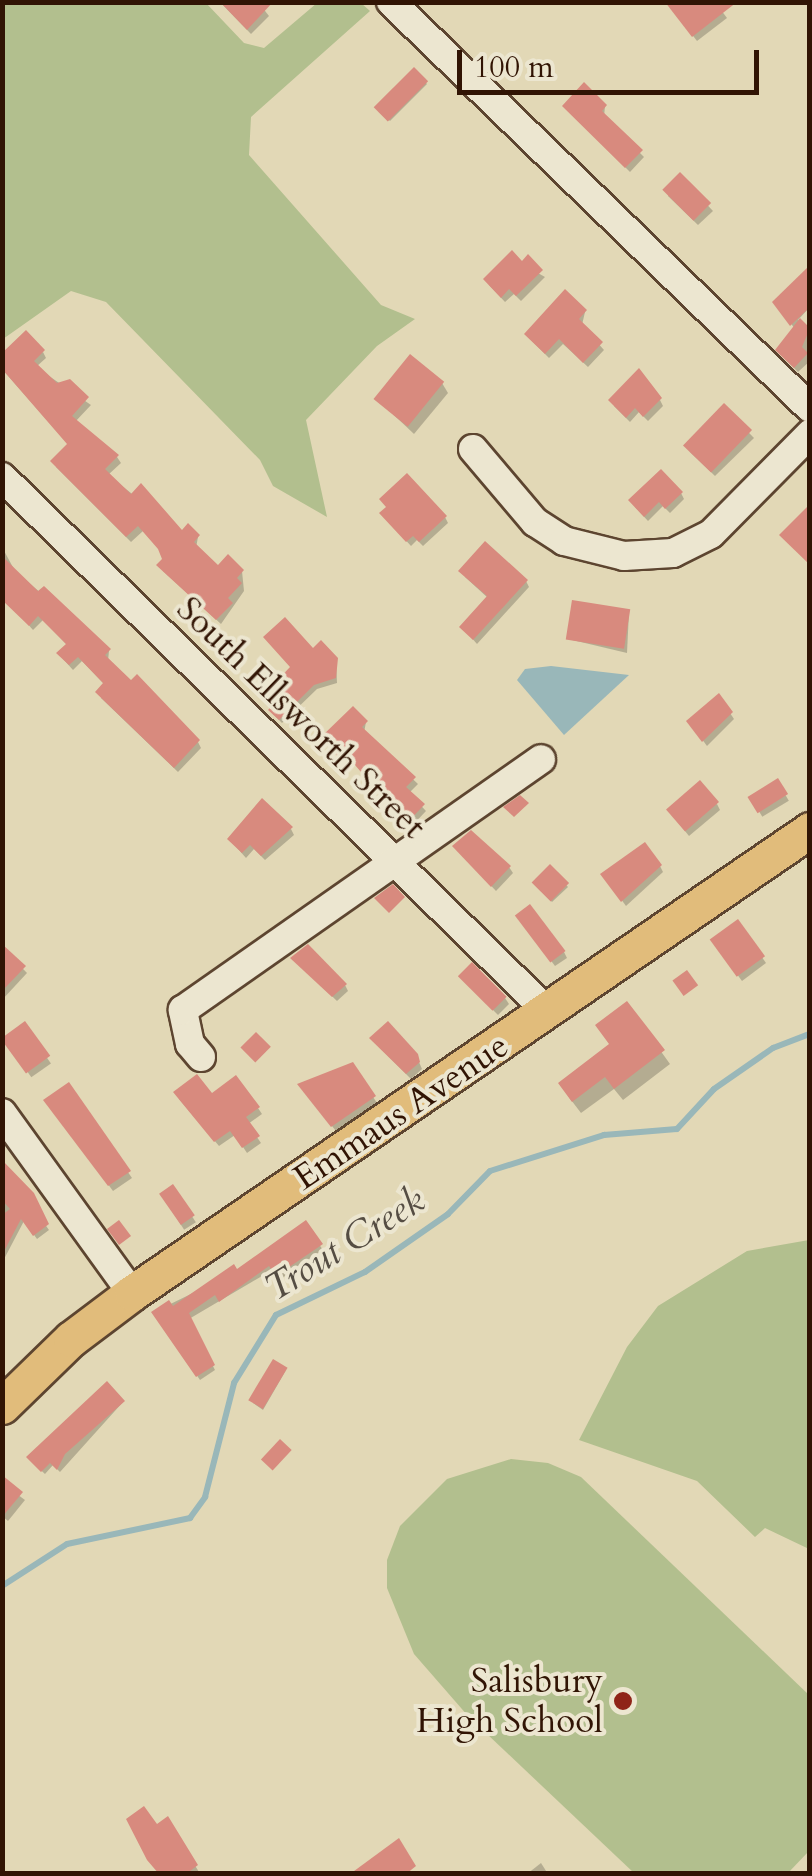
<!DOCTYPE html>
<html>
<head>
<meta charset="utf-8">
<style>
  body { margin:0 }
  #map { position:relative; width:812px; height:1876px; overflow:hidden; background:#e2d8b6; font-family:Cardo,serif }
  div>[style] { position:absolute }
  .green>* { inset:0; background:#b2bf8e }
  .water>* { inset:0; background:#99b7b9 }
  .shadow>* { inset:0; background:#0003; transform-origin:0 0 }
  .stream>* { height:6px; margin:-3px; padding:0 3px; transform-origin:3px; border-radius:3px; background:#99b7b9 }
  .building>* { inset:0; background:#d88a7e; transform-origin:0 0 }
  .roads { filter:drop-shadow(2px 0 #5d4530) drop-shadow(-2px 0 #5d4530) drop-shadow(0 2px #5d4530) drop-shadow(0 -2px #5d4530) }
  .minor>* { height:28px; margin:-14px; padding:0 14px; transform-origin:14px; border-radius:14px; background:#ece6d0 }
  .major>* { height:35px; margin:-17.5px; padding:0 17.5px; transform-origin:17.5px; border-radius:17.5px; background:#e1bc7b }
  .dots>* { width:28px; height:28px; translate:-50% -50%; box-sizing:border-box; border:5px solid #ece6d0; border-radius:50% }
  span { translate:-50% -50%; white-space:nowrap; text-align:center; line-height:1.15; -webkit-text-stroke:8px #ece6d0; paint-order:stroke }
  .street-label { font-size:35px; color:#311404 }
  .poi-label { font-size:35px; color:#311404 }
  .right { translate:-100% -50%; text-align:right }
  .water-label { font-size:38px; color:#554d43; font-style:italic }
  .frame { position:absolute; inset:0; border:5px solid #311404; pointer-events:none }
  .scale { position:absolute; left:457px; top:50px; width:302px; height:45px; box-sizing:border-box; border:5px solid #311404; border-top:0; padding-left:12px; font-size:30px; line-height:35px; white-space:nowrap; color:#311404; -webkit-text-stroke:8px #ece6d0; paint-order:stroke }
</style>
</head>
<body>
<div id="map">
  <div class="green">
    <div style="clip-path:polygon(3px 2px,206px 3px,244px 43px,264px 48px,317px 3px,361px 3px,370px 11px,251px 117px,249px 155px,381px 305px,415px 319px,377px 346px,306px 420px,327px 517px,273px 486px,260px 460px,106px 302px,71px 291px,3px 339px)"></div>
    <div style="clip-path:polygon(809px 1240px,810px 1240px,809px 1549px,765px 1528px,755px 1537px,697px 1481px,579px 1440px,627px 1347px,658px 1306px,747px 1251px)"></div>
    <div style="clip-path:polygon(511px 1459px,548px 1463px,581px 1477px,809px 1695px,809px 1851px,788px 1873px,634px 1873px,468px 1716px,414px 1654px,387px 1588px,387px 1560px,400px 1526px,447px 1479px)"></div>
  </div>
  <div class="water">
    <div style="clip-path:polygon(551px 666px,629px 675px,564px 735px,517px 680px,525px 669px)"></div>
  </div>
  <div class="shadow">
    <div style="clip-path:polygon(220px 2px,258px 2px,269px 16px,251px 34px)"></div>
    <div style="clip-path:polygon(667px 2px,715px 2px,727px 18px,697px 41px)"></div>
    <div style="clip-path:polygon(414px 70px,427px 84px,390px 121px,378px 110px)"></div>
    <div style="clip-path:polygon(605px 106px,604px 117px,644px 157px,630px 172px,565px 107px)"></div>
    <div style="clip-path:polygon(680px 176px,713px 211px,698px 225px,668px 196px)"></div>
    <div style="clip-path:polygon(522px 264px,545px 277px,521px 301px,514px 294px,505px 302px,489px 285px)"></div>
    <div style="clip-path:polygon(566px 293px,585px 312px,582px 325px,604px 350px,588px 367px,563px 344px,549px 358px,531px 340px)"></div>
    <div style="clip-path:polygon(775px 302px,810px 307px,798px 320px,810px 332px,810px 361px,798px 372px,782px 356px,795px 329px)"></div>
    <div style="clip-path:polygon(43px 352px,46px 358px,36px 367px,91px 405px,75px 422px,117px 457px,121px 463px,108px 475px,182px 533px,198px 537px,196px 548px,218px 568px,242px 571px,244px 591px,221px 624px,163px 571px,163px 553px,143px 531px,131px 542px,56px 467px,69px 445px,2px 369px)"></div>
    <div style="clip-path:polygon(442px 383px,448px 393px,414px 434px,377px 399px)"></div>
    <div style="clip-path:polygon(660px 400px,663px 406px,648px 421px,639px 412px,630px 422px,614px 406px)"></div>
    <div style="clip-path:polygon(724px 407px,754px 438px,715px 476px,690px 452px)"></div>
    <div style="clip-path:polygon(681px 493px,684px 499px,670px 513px,663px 506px,648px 521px,635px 507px)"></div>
    <div style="clip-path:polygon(445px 517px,448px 523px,423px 546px,417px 540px,411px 546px,386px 519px)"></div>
    <div style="clip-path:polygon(2px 547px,15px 571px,109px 651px,108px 661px,198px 742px,201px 748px,178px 772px,101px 698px,105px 685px,82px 661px,73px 670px,63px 659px,68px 646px,43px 620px,33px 630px,2px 595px)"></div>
    <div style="clip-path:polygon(465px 577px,526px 581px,529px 587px,477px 644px,462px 627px,488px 598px)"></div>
    <div style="clip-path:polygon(629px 612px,627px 653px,568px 639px)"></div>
    <div style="clip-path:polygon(313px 652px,336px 659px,337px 683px,317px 689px,282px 723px,273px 714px)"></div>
    <div style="clip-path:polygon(730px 713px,734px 719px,707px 746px,693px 727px)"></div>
    <div style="clip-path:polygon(366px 722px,364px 733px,418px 784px,409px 793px,426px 811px,410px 828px,353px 761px,348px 766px,326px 745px)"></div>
    <div style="left:777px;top:781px;width:23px;height:31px;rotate:59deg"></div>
    <div style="clip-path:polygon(717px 804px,720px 810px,689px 836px,672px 815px)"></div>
    <div style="clip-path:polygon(291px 829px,294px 835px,265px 860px,254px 849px,246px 858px,230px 840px)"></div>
    <div style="clip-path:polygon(455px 847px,509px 867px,513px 873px,496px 891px)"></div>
    <div style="clip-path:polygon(660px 866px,663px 872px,626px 906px,607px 880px)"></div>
    <div style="clip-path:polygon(550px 867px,568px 887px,552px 902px,535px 885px)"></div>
    <div style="clip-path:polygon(522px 922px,564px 952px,567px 958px,555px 966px)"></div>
    <div style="clip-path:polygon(738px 922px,766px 963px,742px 981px,719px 950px)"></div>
    <div style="clip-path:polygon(2px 947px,27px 973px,2px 1000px)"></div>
    <div style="clip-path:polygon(293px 959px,345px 985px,348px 991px,337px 1001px)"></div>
    <div style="clip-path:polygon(465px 982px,505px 998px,509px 1004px,498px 1015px)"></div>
    <div style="clip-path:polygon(627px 1004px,670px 1064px,623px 1100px,614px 1089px,581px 1113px,568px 1096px,611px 1046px)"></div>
    <div style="left:24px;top:1025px;width:47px;height:24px;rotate:55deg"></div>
    <div style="clip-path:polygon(376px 1044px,416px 1055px,422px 1069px,411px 1079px)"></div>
    <div style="clip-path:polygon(352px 1065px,377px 1103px,336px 1131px,303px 1090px)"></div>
    <div style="clip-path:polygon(68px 1085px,132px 1178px,113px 1191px,50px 1106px)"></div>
    <div style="clip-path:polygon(211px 1097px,258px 1108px,262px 1114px,248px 1124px,261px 1143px,247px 1153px,235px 1135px,219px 1146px,179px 1099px)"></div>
    <div style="clip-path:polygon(2px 1164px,49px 1230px,37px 1239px,24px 1221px,2px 1263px)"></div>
    <div style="left:173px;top:1187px;width:42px;height:14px;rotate:57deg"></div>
    <div style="clip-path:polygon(305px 1224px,323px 1250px,281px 1279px,274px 1269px,189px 1319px,215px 1370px,200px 1380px,154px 1312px,236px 1272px)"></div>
    <div style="clip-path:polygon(286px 1370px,263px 1410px,253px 1403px)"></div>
    <div style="clip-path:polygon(123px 1402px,60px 1472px,53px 1465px,45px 1474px,32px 1462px)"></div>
    <div style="clip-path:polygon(2px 1483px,25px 1500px,8px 1521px,2px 1516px)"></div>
    <div style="clip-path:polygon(129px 1820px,156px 1827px,167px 1820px,199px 1872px,160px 1874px)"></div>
    <div style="clip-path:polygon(541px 1863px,548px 1874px,527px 1874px)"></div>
  </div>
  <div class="stream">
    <div style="left:2px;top:1586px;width:77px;rotate:-32.9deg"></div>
    <div style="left:67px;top:1544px;width:126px;rotate:-11.9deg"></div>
    <div style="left:190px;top:1518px;width:26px;rotate:-54deg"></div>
    <div style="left:205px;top:1497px;width:118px;rotate:-75.7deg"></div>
    <div style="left:234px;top:1383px;width:80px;rotate:-58.3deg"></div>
    <div style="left:276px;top:1315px;width:99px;rotate:-25.8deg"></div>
    <div style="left:365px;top:1272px;width:101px;rotate:-34.9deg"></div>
    <div style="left:448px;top:1214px;width:60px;rotate:-45.7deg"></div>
    <div style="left:490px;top:1171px;width:120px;rotate:-17.5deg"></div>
    <div style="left:604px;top:1135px;width:73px;rotate:-4.7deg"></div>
    <div style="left:677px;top:1129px;width:54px;rotate:-47.2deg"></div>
    <div style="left:714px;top:1089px;width:72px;rotate:-34.8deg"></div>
    <div style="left:773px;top:1048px;width:40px;rotate:-21deg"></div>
  </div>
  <div class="building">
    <div style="clip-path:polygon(220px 2px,273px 2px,247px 30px)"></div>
    <div style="clip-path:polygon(665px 2px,737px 2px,692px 37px)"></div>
    <div style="left:414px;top:67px;width:20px;height:57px;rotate:45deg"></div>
    <div style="clip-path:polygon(584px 82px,607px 105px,602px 111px,643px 150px,625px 168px,562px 106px)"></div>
    <div style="left:680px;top:172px;width:44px;height:25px;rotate:45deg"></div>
    <div style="clip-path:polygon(512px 250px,522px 261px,528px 254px,543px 270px,516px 296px,509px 289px,501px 298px,483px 279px)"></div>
    <div style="clip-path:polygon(810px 265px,810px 307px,790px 326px,772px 302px)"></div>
    <div style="clip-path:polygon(565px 289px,587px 310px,579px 319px,603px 342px,583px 363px,559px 339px,545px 354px,524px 334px)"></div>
    <div style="clip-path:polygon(800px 318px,810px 328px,802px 347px,808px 353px,794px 368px,775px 350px)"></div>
    <div style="clip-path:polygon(26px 330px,45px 350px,34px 361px,57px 383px,70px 379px,89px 397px,72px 416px,119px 455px,105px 469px,131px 494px,141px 483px,182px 530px,188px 523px,200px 535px,194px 542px,218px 565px,228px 554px,244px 570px,237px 578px,242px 583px,228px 598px,233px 603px,216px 620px,156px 565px,162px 559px,158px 549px,138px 526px,126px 537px,50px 461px,67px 444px,2px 369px,2px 353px)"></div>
    <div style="left:410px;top:354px;width:44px;height:58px;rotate:39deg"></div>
    <div style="clip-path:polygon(639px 368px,662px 398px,643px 417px,635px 408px,626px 418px,608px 400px)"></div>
    <div style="left:724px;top:403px;width:39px;height:59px;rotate:44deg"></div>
    <div style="clip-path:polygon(661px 469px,683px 492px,665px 509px,659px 502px,644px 517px,628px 500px)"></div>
    <div style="clip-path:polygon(407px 473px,447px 516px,419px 542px,413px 536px,406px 542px,379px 513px,386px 507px,379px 499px)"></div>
    <div style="clip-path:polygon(810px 504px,810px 565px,779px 535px)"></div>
    <div style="clip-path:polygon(485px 541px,528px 580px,473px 640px,459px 627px,487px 596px,458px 571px)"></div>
    <div style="clip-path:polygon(2px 556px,38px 591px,44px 586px,111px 649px,105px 655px,131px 680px,137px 674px,200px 740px,174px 768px,95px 692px,103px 683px,78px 657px,69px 665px,56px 653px,66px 644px,38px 616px,29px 626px,2px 600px)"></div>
    <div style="left:572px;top:600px;width:59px;height:40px;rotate:9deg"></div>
    <div style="clip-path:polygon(285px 617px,313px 648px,321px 640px,338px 658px,336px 678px,314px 685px,279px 720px,268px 710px,281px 696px,271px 687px,290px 667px,263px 637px)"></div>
    <div style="clip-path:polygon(719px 693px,733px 712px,702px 742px,686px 721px)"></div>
    <div style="clip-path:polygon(353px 706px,368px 721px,362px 727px,416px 777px,406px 787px,425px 804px,406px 824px,348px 757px,343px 762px,320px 738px)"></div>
    <div style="left:778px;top:778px;width:19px;height:36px;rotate:58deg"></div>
    <div style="left:700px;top:780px;width:29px;height:45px;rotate:49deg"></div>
    <div style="clip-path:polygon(520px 795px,529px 803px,514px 817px,503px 807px)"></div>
    <div style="clip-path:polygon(262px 798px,293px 827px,261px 856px,250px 845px,242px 853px,227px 839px)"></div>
    <div style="clip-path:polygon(471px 830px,511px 866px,491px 887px,452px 846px)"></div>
    <div style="clip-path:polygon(645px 842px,662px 865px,621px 902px,600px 874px)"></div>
    <div style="left:550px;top:864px;width:27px;height:26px;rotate:45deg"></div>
    <div style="clip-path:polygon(393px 884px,405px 897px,389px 913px,374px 898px)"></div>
    <div style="left:530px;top:904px;width:59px;height:19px;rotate:53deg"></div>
    <div style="left:738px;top:919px;width:46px;height:35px;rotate:54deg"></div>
    <div style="clip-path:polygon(2px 944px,26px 966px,2px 991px)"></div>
    <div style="clip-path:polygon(308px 944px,347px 984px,332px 997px,290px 958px)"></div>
    <div style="left:472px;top:962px;width:49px;height:20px;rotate:45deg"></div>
    <div style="left:687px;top:970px;width:19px;height:18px;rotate:54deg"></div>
    <div style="clip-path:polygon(627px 1001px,665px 1050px,614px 1089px,605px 1077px,572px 1102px,558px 1083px,609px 1044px,595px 1025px)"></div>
    <div style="left:25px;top:1021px;width:43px;height:30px;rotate:54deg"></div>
    <div style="clip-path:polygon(388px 1021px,418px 1054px,420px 1062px,406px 1074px,369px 1038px)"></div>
    <div style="left:256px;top:1032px;width:21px;height:22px;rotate:45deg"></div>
    <div style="clip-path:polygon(353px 1062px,376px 1096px,331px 1127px,297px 1084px)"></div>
    <div style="clip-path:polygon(197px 1074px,212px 1093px,236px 1075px,260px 1107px,246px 1117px,260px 1136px,242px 1148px,230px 1131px,214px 1142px,173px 1092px)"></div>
    <div style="clip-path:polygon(69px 1082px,131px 1171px,108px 1186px,43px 1100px)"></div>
    <div style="clip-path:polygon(2px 1160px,34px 1193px,49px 1224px,33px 1236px,21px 1219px,2px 1255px,2px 1215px,10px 1209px,2px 1200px)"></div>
    <div style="left:173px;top:1184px;width:38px;height:17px;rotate:55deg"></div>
    <div style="left:119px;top:1220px;width:20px;height:15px;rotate:53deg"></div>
    <div style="clip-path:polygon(306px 1220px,323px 1244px,276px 1276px,269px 1266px,219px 1302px,215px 1295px,189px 1313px,215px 1365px,196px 1377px,151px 1312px,169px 1300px,173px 1306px,234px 1264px,237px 1269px)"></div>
    <div style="left:273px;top:1359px;width:17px;height:48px;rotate:31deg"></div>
    <div style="clip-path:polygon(107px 1381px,125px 1401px,65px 1454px,57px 1470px,50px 1463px,41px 1472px,26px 1457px)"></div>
    <div style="left:280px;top:1439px;width:16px;height:28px;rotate:43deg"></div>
    <div style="clip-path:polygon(2px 1475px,23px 1492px,2px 1517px)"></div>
    <div style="clip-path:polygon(144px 1806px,157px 1824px,168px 1816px,198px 1865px,186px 1874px,159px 1874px,147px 1860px,126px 1819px)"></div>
    <div style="clip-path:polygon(399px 1838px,416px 1866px,406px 1874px,350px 1874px)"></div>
  </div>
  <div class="roads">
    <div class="minor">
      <div style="left:391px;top:2px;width:583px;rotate:44.1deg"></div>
      <div style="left:473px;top:449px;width:96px;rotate:49.7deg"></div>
      <div style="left:535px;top:522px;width:35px;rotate:33deg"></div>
      <div style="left:564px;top:541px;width:62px;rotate:14deg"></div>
      <div style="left:624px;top:556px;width:49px;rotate:-3.5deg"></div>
      <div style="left:673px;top:553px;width:42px;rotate:-26.6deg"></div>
      <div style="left:711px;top:534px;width:141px;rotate:-45.3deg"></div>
      <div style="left:2px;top:477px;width:764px;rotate:44.42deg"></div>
      <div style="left:201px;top:1057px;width:17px;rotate:-130deg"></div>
      <div style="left:190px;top:1044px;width:35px;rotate:-102deg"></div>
      <div style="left:183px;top:1010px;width:437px;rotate:-35deg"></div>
      <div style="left:2px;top:1113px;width:222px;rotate:54.2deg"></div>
    </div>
    <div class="major">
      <div style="left:2px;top:1406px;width:96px;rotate:-44.2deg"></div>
      <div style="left:71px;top:1339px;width:76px;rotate:-37deg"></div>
      <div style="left:132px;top:1293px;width:821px;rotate:-34.33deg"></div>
    </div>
  </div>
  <div class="dots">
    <div style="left:623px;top:1701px;background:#8f2418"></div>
  </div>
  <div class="street-label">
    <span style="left:301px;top:718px;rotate:44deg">South Ellsworth Street</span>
    <span style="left:401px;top:1112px;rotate:-34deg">Emmaus Avenue</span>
  </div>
  <div class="poi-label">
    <span class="right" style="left:603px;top:1701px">Salisbury<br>High School</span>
  </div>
  <div class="water-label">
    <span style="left:345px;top:1245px;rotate:-32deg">Trout Creek</span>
  </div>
  <div class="frame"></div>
  <div class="scale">100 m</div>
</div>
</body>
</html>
